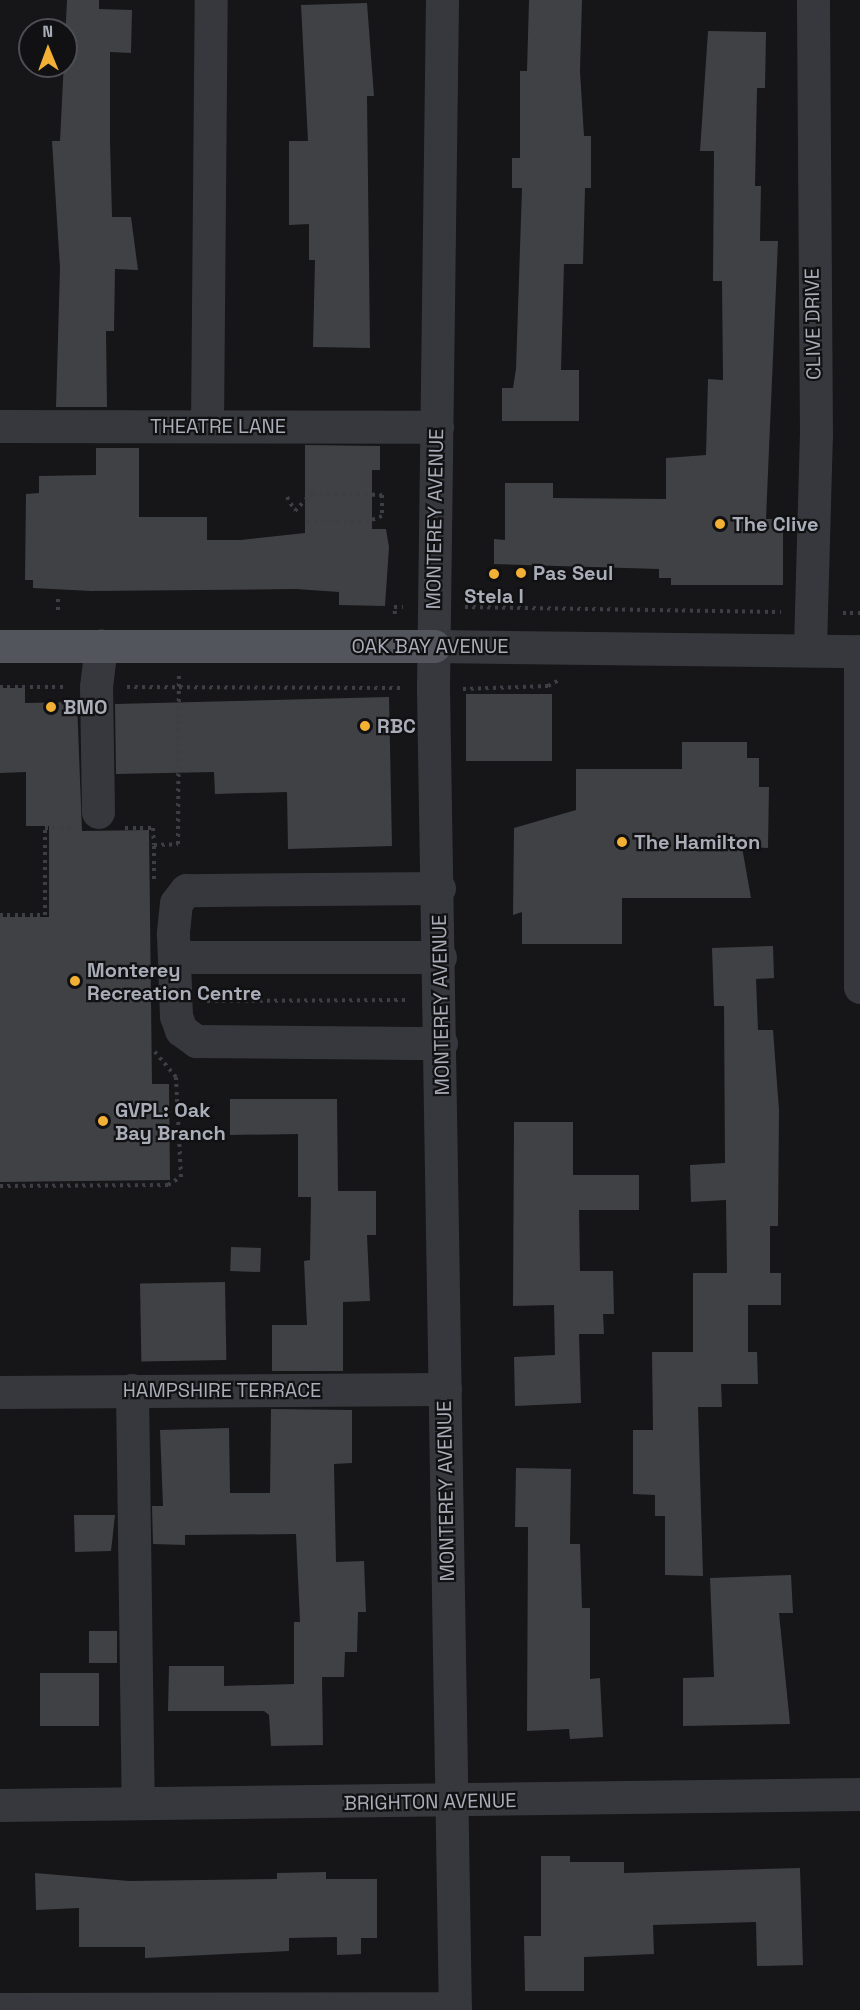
<!DOCTYPE html>
<html>
<head>
<meta charset="utf-8">
<style>
  body { margin:0 }
  #map { position:relative; width:860px; height:2010px; overflow:hidden; background:#161618; font-family:"Space Grotesk",sans-serif }
  div>[style] { position:absolute }
  .building>* { inset:0; background:#404145; transform-origin:0 0 }
  .path>* { height:4px; margin-top:-2px; transform-origin:0; background:repeating-linear-gradient(90deg,#3d3f44 0 3px,transparent 0 7.5px) }
  .minor>* { height:33px; margin:-16.5px; padding:0 16.5px; transform-origin:16.5px; border-radius:16.5px; background:#37383d }
  .major>* { height:33px; margin:-16.5px; padding:0 16.5px; transform-origin:16.5px; border-radius:16.5px; background:#53555c }
  .dots>* { width:16px; height:16px; translate:-50% -50%; box-sizing:border-box; border:3px solid #111113; border-radius:50% }
  span { translate:-50% -50%; white-space:nowrap; text-align:center; line-height:1.15; -webkit-text-stroke:4.5px #111113; paint-order:stroke }
  .street-label { font-size:20px; color:#a8adb8 }
  .poi-label { font-size:20px; color:#a8adb8; font-weight:700 }
  .left { translate:0 -50%; text-align:left }
  .north { position:absolute; left:18px; top:18px; width:60px; height:60px; box-sizing:border-box; background:#111113; border:2px solid #4d4f55; border-radius:50%; rotate:359deg; font-size:16px; font-weight:700; line-height:24px; text-align:center; color:#a8adb8 }
  .north::after { content:''; display:block; margin:auto; width:21px; height:27px; background:#f2b134; clip-path:polygon(50% 0,100% 100%,50% 72%,0 100%) }
</style>
</head>
<body>
<div id="map">
  <div class="building">
    <div style="clip-path:polygon(67px 0,99px 0,99px 9px,132px 10px,131px 53px,110px 52px,110px 142px,112px 217px,131px 217px,138px 270px,115px 269px,114px 331px,106px 331px,107px 407px,56px 407px,60px 268px,52px 141px,60px 141px)"></div>
    <div style="clip-path:polygon(529px 0,582px 0,580px 71px,584px 136px,591px 136px,591px 188px,585px 188px,583px 264px,564px 264px,561px 370px,579px 370px,579px 421px,502px 421px,502px 388px,513px 388px,516px 369px,522px 188px,512px 188px,512px 158px,520px 158px,520px 71px,527px 71px)"></div>
    <div style="clip-path:polygon(367px 3px,374px 96px,367px 96px,370px 348px,313px 347px,315px 260px,309px 260px,309px 224px,289px 225px,289px 141px,308px 141px,301px 5px)"></div>
    <div style="clip-path:polygon(708px 31px,766px 32px,765px 88px,757px 88px,755px 186px,761px 186px,760px 241px,778px 241px,766px 519px,774px 519px,774px 529px,783px 529px,783px 585px,671px 585px,671px 578px,659px 578px,659px 569px,494px 564px,494px 539px,505px 540px,505px 483px,553px 483px,553px 498px,666px 499px,666px 458px,706px 455px,708px 379px,723px 380px,722px 281px,713px 281px,714px 151px,700px 151px)"></div>
    <div style="clip-path:polygon(305px 445px,380px 446px,380px 470px,372px 470px,372px 529px,386px 529px,389px 547px,385px 606px,339px 605px,339px 592px,296px 589px,91px 591px,33px 588px,33px 580px,25px 580px,26px 494px,39px 493px,39px 476px,96px 475px,96px 448px,139px 448px,139px 517px,207px 517px,207px 540px,241px 540px,305px 533px)"></div>
    <div style="clip-path:polygon(0 688px,25px 688px,25px 703px,77px 702px,82px 831px,149px 830px,152px 1084px,169px 1084px,170px 1180px,0 1182px,0 917px,49px 917px,49px 826px,26px 826px,26px 772px,0 773px)"></div>
    <div style="left:466px;top:694px;width:86px;height:67px"></div>
    <div style="clip-path:polygon(389px 697px,392px 846px,288px 849px,287px 792px,215px 794px,214px 772px,116px 774px,115px 704px)"></div>
    <div style="clip-path:polygon(682px 742px,747px 742px,747px 758px,759px 758px,759px 787px,769px 787px,768px 848px,742px 847px,751px 898px,622px 898px,622px 944px,522px 944px,522px 912px,513px 915px,514px 828px,576px 810px,576px 769px,682px 769px)"></div>
    <div style="clip-path:polygon(773px 946px,774px 978px,756px 979px,758px 1030px,773px 1030px,779px 1110px,778px 1226px,770px 1226px,770px 1273px,781px 1273px,781px 1305px,748px 1305px,748px 1352px,757px 1352px,758px 1384px,721px 1384px,722px 1407px,698px 1407px,703px 1576px,665px 1575px,665px 1516px,655px 1516px,655px 1495px,633px 1494px,633px 1430px,653px 1430px,652px 1352px,693px 1352px,693px 1273px,727px 1273px,726px 1200px,691px 1202px,690px 1165px,725px 1163px,724px 1006px,714px 1006px,712px 948px)"></div>
    <div style="clip-path:polygon(230px 1099px,337px 1099px,338px 1191px,376px 1191px,376px 1235px,367px 1235px,370px 1301px,343px 1302px,343px 1371px,272px 1371px,272px 1325px,307px 1325px,304px 1261px,310px 1260px,311px 1197px,298px 1197px,298px 1134px,230px 1135px)"></div>
    <div style="clip-path:polygon(514px 1122px,573px 1122px,573px 1175px,639px 1175px,639px 1210px,579px 1210px,580px 1271px,613px 1271px,614px 1314px,603px 1314px,604px 1334px,579px 1334px,581px 1403px,515px 1406px,514px 1357px,555px 1355px,554px 1305px,513px 1306px)"></div>
    <div style="left:231px;top:1247px;width:30px;height:24px;rotate:2deg"></div>
    <div style="left:225px;top:1282px;width:78px;height:85px;rotate:89deg"></div>
    <div style="clip-path:polygon(271px 1409px,352px 1410px,352px 1463px,334px 1464px,336px 1562px,364px 1561px,366px 1612px,358px 1612px,357px 1652px,345px 1652px,344px 1677px,322px 1677px,323px 1745px,271px 1746px,269px 1715px,264px 1711px,168px 1711px,169px 1666px,224px 1666px,224px 1686px,294px 1684px,294px 1622px,300px 1622px,296px 1534px,185px 1535px,185px 1545px,153px 1544px,152px 1506px,163px 1506px,160px 1430px,229px 1428px,230px 1493px,270px 1493px)"></div>
    <div style="clip-path:polygon(516px 1468px,571px 1469px,570px 1544px,580px 1544px,582px 1608px,590px 1608px,590px 1679px,600px 1678px,603px 1737px,570px 1739px,569px 1729px,527px 1731px,528px 1527px,515px 1527px)"></div>
    <div style="clip-path:polygon(74px 1515px,115px 1515px,111px 1551px,75px 1552px)"></div>
    <div style="clip-path:polygon(791px 1575px,793px 1613px,779px 1613px,790px 1724px,683px 1726px,683px 1678px,714px 1677px,710px 1578px)"></div>
    <div style="left:89px;top:1631px;width:28px;height:32px"></div>
    <div style="left:40px;top:1673px;width:59px;height:53px"></div>
    <div style="clip-path:polygon(541px 1856px,570px 1856px,570px 1862px,624px 1862px,624px 1873px,800px 1868px,803px 1965px,757px 1966px,756px 1922px,653px 1925px,654px 1954px,584px 1957px,584px 1991px,525px 1991px,524px 1936px,541px 1936px)"></div>
    <div style="clip-path:polygon(326px 1872px,326px 1879px,377px 1879px,377px 1938px,361px 1938px,361px 1954px,337px 1955px,337px 1937px,289px 1938px,289px 1951px,145px 1958px,145px 1947px,79px 1947px,79px 1908px,36px 1910px,35px 1873px,129px 1881px,277px 1879px,277px 1873px)"></div>
  </div>
  <div class="path">
    <div style="left:287px;top:497px;width:16px;rotate:60deg"></div>
    <div style="left:295px;top:511px;width:25px;rotate:-47deg"></div>
    <div style="left:312px;top:493px;width:70px;rotate:1.6deg"></div>
    <div style="left:382px;top:495px;width:21px;rotate:90deg"></div>
    <div style="left:382px;top:516px;width:14px;rotate:159deg"></div>
    <div style="left:369px;top:521px;width:67px;rotate:180deg"></div>
    <div style="left:58px;top:599px;width:15px;rotate:90deg"></div>
    <div style="left:465px;top:607px;width:316px;rotate:0.9deg"></div>
    <div style="left:843px;top:613px;width:17px"></div>
    <div style="left:395px;top:614px;width:7px;rotate:-98deg"></div>
    <div style="left:394px;top:607px;width:9px"></div>
    <div style="left:0;top:687px;width:65px"></div>
    <div style="left:127px;top:687px;width:274px;rotate:0.2deg"></div>
    <div style="left:463px;top:689px;width:85px;rotate:-2deg"></div>
    <div style="left:548px;top:686px;width:13px;rotate:-29deg"></div>
    <div style="left:125px;top:828px;width:28px"></div>
    <div style="left:153px;top:828px;width:17px;rotate:87deg"></div>
    <div style="left:154px;top:879px;width:34px;rotate:-90deg"></div>
    <div style="left:154px;top:845px;width:24px;rotate:-2deg"></div>
    <div style="left:178px;top:844px;width:168px;rotate:-89.7deg"></div>
    <div style="left:0;top:915px;width:45px"></div>
    <div style="left:45px;top:915px;width:87px;rotate:-90deg"></div>
    <div style="left:45px;top:828px;width:27px"></div>
    <div style="left:207px;top:1001px;width:200px;rotate:-0.3deg"></div>
    <div style="left:0;top:1186px;width:168px;rotate:-0.3deg"></div>
    <div style="left:168px;top:1185px;width:15px;rotate:-32deg"></div>
    <div style="left:181px;top:1177px;width:100px;rotate:-92.9deg"></div>
    <div style="left:176px;top:1077px;width:33px;rotate:-130deg"></div>
  </div>
  <div class="minor">
    <div style="left:442px;top:0;width:689px;rotate:90.75deg"></div>
    <div style="left:433px;top:689px;width:1321px;rotate:89.05deg"></div>
    <div style="left:207px;top:425px;width:425px;rotate:-89.5deg"></div>
    <div style="left:0;top:426px;width:437px;rotate:0.1deg"></div>
    <div style="left:434px;top:646px;width:426px;rotate:0.7deg"></div>
    <div style="left:860px;top:651px;width:336px;rotate:90deg"></div>
    <div style="left:810px;top:647px;width:211px;rotate:-88.4deg"></div>
    <div style="left:816px;top:436px;width:436px;rotate:-90.4deg"></div>
    <div style="left:98px;top:812px;width:125px;rotate:-90.9deg"></div>
    <div style="left:96px;top:687px;width:42px;rotate:-83.2deg"></div>
    <div style="left:439px;top:888px;width:253px;rotate:179.5deg"></div>
    <div style="left:186px;top:890px;width:16px;rotate:128deg"></div>
    <div style="left:176px;top:903px;width:31px;rotate:96deg"></div>
    <div style="left:173px;top:934px;width:82px;rotate:87.9deg"></div>
    <div style="left:176px;top:1016px;width:15px;rotate:70deg"></div>
    <div style="left:181px;top:1030px;width:19px;rotate:36deg"></div>
    <div style="left:196px;top:1041px;width:245px;rotate:0.5deg"></div>
    <div style="left:174px;top:957px;width:266px"></div>
    <div style="left:132px;top:1390px;width:413px;rotate:89.2deg"></div>
    <div style="left:0;top:1392px;width:445px;rotate:-0.4deg"></div>
    <div style="left:0;top:1805px;width:860px;rotate:-0.73deg"></div>
    <div style="left:0;top:2009px;width:455px;rotate:-0.1deg"></div>
  </div>
  <div class="major">
    <div style="left:0;top:646px;width:434px"></div>
  </div>
  <div class="dots">
    <div style="left:720px;top:524px;background:#f2b134"></div>
    <div style="left:521px;top:573px;background:#f2b134"></div>
    <div style="left:494px;top:574px;background:#f2b134"></div>
    <div style="left:51px;top:707px;background:#f2b134"></div>
    <div style="left:365px;top:726px;background:#f2b134"></div>
    <div style="left:622px;top:842px;background:#f2b134"></div>
    <div style="left:75px;top:981px;background:#f2b134"></div>
    <div style="left:103px;top:1121px;background:#f2b134"></div>
  </div>
  <div class="street-label">
    <span style="left:813px;top:324px;rotate:-91deg">CLIVE DRIVE</span>
    <span style="left:218px;top:426px">THEATRE LANE</span>
    <span style="left:435px;top:519px;rotate:-89deg">MONTEREY AVENUE</span>
    <span style="left:430px;top:646px">OAK BAY AVENUE</span>
    <span style="left:441px;top:1005px;rotate:-91deg">MONTEREY AVENUE</span>
    <span style="left:222px;top:1390px">HAMPSHIRE TERRACE</span>
    <span style="left:446px;top:1491px;rotate:-91deg">MONTEREY AVENUE</span>
    <span style="left:430px;top:1802px;rotate:-1deg">BRIGHTON AVENUE</span>
  </div>
  <div class="poi-label">
    <span class="left" style="left:732px;top:524px">The Clive</span>
    <span class="left" style="left:533px;top:573px">Pas Seul</span>
    <span style="left:494px;top:596px">Stela I</span>
    <span class="left" style="left:63px;top:707px">BMO</span>
    <span class="left" style="left:377px;top:726px">RBC</span>
    <span class="left" style="left:634px;top:842px">The Hamilton</span>
    <span class="left" style="left:87px;top:982px">Monterey<br>Recreation Centre</span>
    <span class="left" style="left:115px;top:1122px">GVPL: Oak<br>Bay Branch</span>
  </div>
  <div class="north">N</div>
</div>
</body>
</html>
